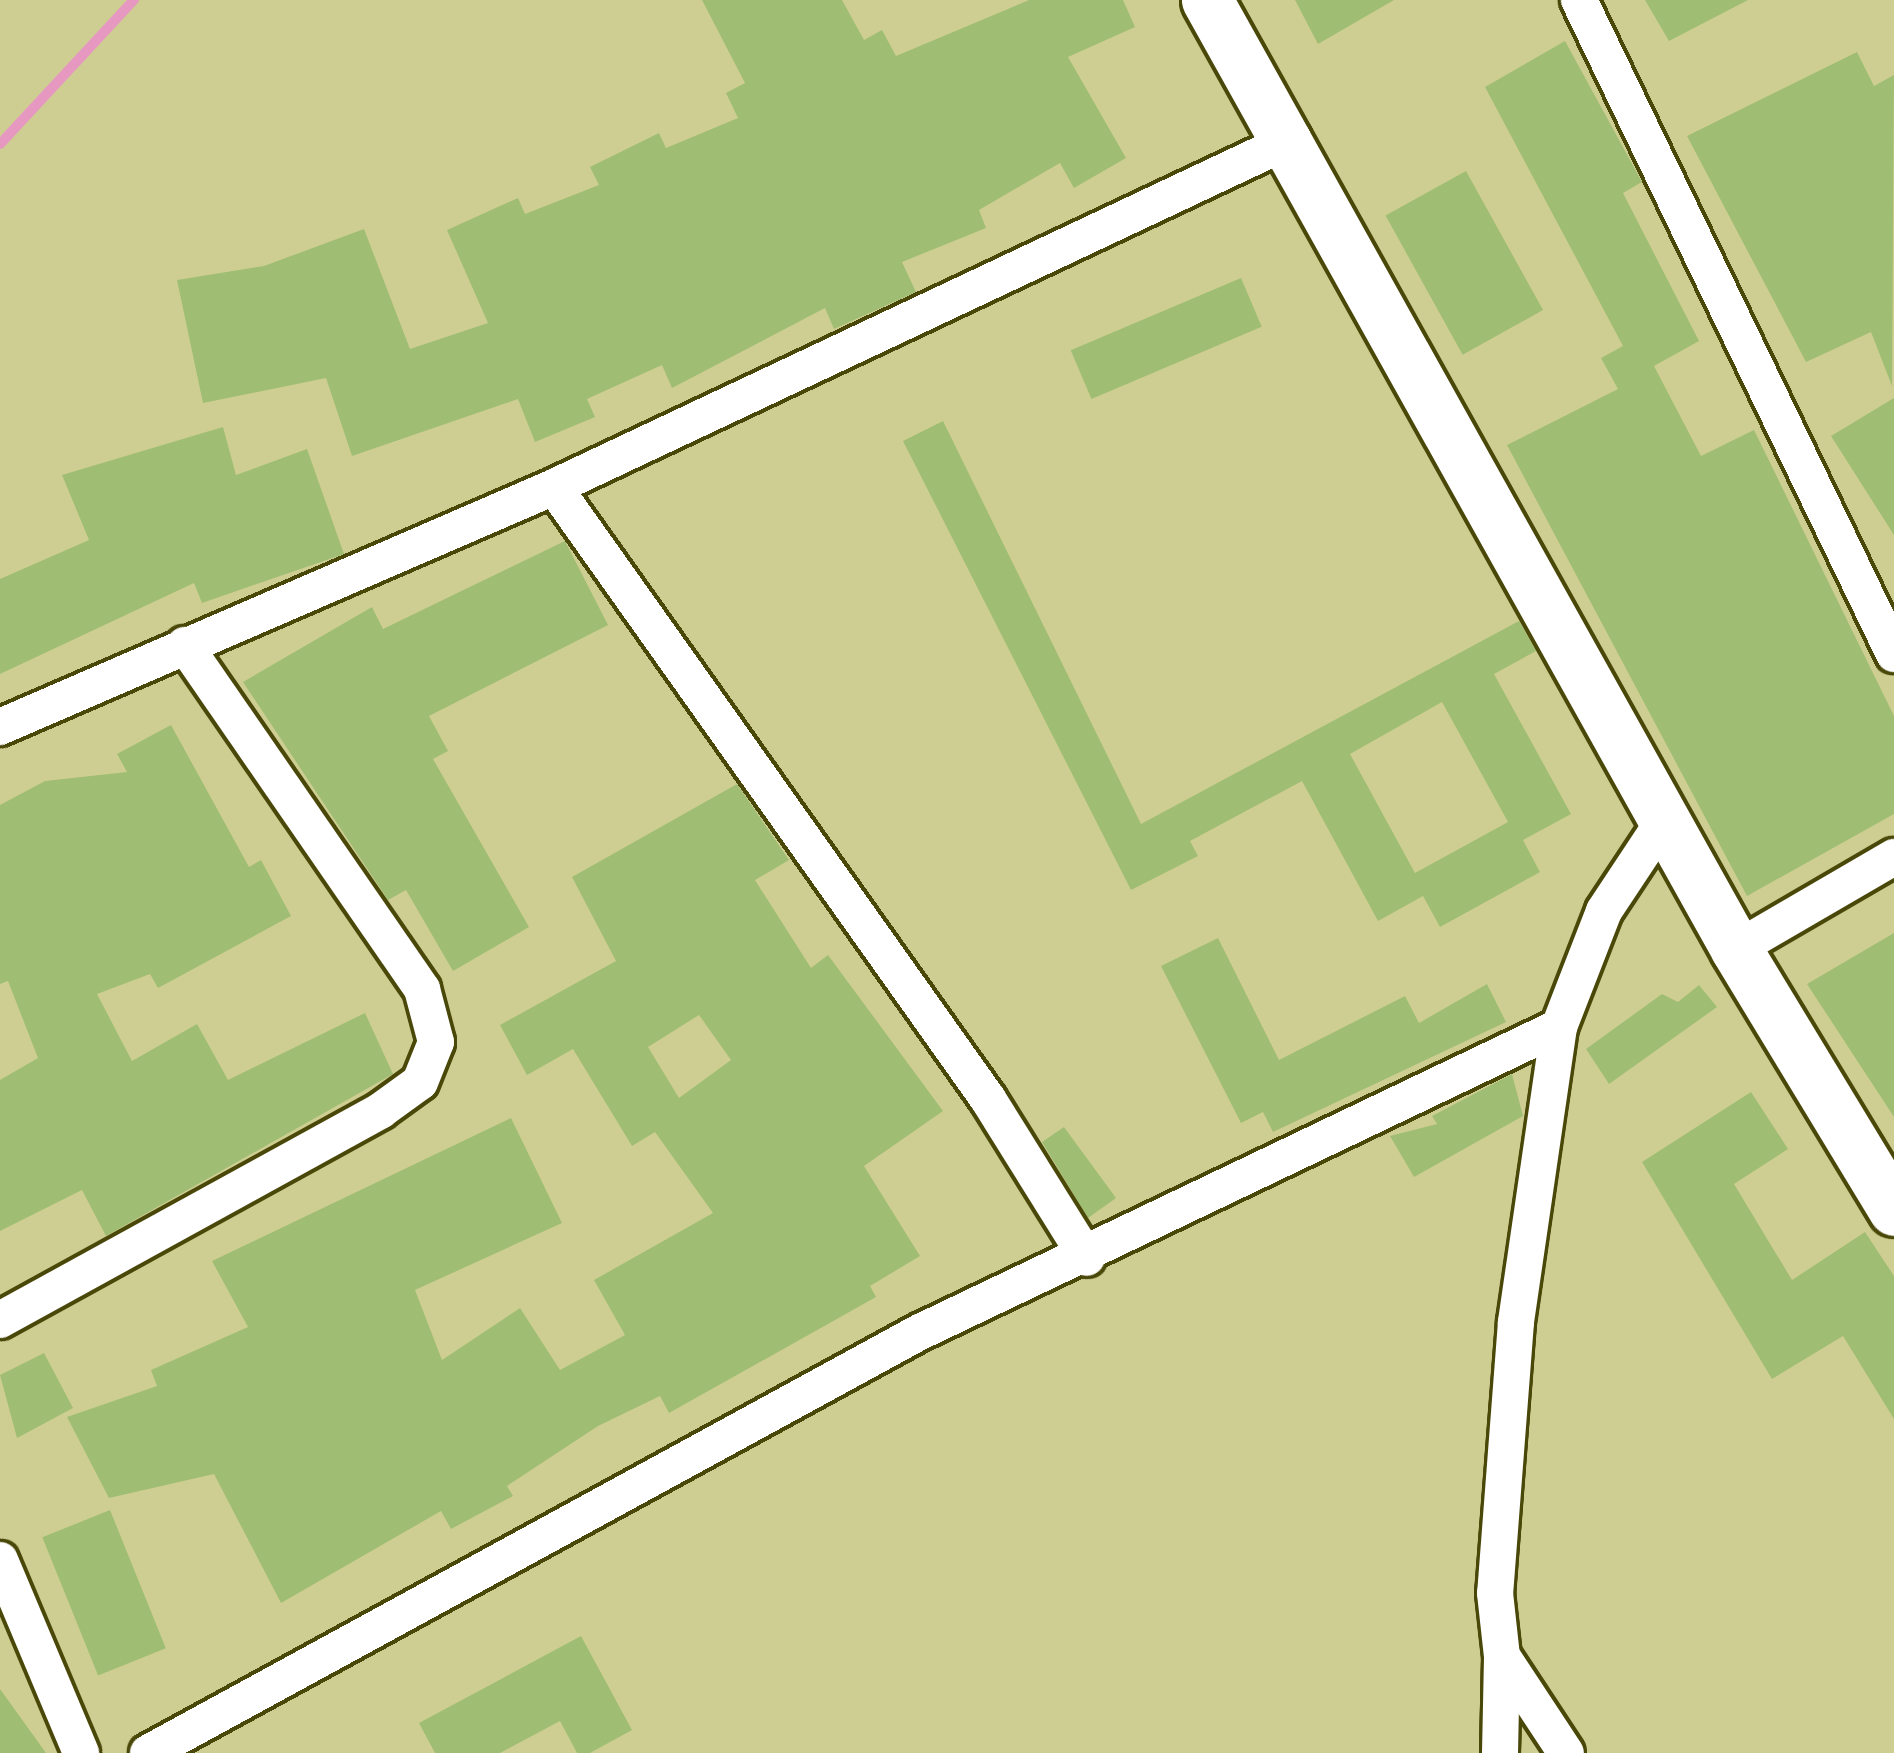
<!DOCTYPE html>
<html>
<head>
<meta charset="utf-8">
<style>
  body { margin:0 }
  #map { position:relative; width:1894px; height:1753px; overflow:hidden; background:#cfce92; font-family:Barlow,sans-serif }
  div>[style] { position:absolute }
  .stream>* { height:10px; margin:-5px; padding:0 5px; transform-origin:5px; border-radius:5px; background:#e698c1 }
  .building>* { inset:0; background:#9fbe73; transform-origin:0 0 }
  .roads { filter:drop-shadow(3px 0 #4a4809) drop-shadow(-3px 0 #4a4809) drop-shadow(0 3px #4a4809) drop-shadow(0 -3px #4a4809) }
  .street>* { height:36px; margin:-18px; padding:0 18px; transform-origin:18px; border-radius:18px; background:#fff }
  .secondary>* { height:51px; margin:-25.5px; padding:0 25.5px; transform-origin:25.5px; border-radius:25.5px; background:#fff }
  span { translate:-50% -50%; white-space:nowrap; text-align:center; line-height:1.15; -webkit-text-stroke:12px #dcdc9f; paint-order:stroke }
</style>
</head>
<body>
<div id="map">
  <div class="stream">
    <div style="left:0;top:144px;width:197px;rotate:-47.1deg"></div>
  </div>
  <div class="building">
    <div style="clip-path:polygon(702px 0,842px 0,864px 40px,882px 30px,896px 56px,1029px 0,1123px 0,1135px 27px,1068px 57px,1126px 158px,1074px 188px,1060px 163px,979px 210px,986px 228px,902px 262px,916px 292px,834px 329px,825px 308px,672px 388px,662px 365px,587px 399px,595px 417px,535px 442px,518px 399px,352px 456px,326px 378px,203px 403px,177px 280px,264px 266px,364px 229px,410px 349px,488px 323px,447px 230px,518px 198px,525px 214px,599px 185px,590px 167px,659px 133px,666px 148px,738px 118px,726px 93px,745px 83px)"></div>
    <div style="clip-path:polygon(1295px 0,1394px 0,1318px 44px)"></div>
    <div style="clip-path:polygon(1645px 0,1748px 0,1669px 41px)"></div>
    <div style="clip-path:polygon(1565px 41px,1642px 182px,1623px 193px,1699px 341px,1654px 366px,1701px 456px,1754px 430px,1894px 716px,1894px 814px,1747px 896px,1507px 445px,1618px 389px,1601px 358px,1623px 346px,1485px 87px)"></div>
    <div style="clip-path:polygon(1857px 52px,1874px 86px,1894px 75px,1892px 386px,1871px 332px,1806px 362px,1687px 136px)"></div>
    <div style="left:1466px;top:171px;width:159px;height:92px;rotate:61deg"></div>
    <div style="left:1241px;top:278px;width:53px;height:185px;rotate:67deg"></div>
    <div style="clip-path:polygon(1894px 398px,1894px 535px,1831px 436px)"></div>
    <div style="clip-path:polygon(evenodd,943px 421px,1141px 824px,1519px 621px,1536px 651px,1494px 674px,1571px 814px,1523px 840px,1540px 872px,1440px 927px,1423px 896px,1378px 921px,1302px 781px,1190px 841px,1198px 856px,1131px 890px,903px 441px,943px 421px,1442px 702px,1508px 822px,1415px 873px,1350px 754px,1442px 702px)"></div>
    <div style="clip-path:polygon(223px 427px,236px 475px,307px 449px,344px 554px,202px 603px,194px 583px,0 674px,0 579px,89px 540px,62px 475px)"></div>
    <div style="clip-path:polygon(565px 541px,608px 625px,429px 716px,448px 751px,433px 759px,529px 927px,453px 971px,406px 890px,388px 900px,243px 682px,372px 607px,383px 629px)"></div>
    <div style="clip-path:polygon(171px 725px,249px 867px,261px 860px,291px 916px,158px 988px,150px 974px,97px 994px,132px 1061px,197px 1024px,228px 1080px,365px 1013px,393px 1074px,106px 1236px,82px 1190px,0 1231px,0 1080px,38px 1058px,8px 981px,0 984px,0 805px,45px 781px,127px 772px,117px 754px)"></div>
    <div style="clip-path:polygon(evenodd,737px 784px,789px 860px,755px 880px,811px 968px,828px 955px,943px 1111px,864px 1166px,920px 1256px,870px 1286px,876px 1297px,669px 1413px,660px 1396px,598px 1426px,507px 1486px,513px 1496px,451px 1529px,441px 1511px,281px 1603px,214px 1474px,109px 1498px,67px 1417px,157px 1386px,151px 1370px,248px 1327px,212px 1261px,511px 1118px,562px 1223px,415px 1290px,442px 1360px,520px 1308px,560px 1370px,625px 1335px,594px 1280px,713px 1213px,655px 1132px,632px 1146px,573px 1049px,527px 1075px,500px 1025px,616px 961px,572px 877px,737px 784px,699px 1015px,731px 1060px,679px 1098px,648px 1047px,699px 1015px)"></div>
    <div style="clip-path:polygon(1894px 933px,1894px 1117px,1807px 984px)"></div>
    <div style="clip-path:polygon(1218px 938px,1279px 1060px,1405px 996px,1419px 1023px,1487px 984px,1506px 1022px,1273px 1132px,1263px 1112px,1241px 1123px,1161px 966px)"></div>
    <div style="clip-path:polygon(1699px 985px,1717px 1007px,1609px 1084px,1586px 1049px,1662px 994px,1678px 1002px)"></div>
    <div style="clip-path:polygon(1512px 1074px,1523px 1116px,1414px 1177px,1390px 1136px,1437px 1124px,1432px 1116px)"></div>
    <div style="clip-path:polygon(1751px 1092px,1788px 1149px,1734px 1184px,1792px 1280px,1865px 1232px,1894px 1276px,1894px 1419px,1843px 1336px,1772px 1379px,1642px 1162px)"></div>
    <div style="clip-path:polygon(1064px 1127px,1116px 1198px,1088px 1218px,1042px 1142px)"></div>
    <div style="clip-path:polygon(44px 1353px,73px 1408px,17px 1438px,0 1375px)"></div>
    <div style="left:110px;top:1510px;width:149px;height:73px;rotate:68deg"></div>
    <div style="clip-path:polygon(581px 1636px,632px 1730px,590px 1753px,577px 1753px,560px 1721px,500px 1753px,435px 1753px,419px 1723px)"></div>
    <div style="clip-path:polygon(0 1689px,46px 1753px,0 1753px)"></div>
  </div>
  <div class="roads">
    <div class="street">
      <div style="left:1579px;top:0;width:726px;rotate:64.28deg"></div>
      <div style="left:554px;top:487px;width:750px;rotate:54.66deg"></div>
      <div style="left:988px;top:1099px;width:187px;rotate:58.1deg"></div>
      <div style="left:0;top:727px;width:604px;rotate:-23.42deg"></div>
      <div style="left:554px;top:487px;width:817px;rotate:-25.22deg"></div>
      <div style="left:1736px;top:949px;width:183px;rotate:-30.2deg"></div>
      <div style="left:1559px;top:1027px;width:298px;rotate:98.3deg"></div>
      <div style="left:1516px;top:1322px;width:272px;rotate:94.4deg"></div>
      <div style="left:1495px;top:1593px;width:63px;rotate:83.7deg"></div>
      <div style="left:1502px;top:1656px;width:116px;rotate:56.6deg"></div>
      <div style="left:0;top:1320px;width:434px;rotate:-28.8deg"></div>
      <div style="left:380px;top:1111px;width:49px;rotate:-35.9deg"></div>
      <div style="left:420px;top:1082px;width:43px;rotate:-68.2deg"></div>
      <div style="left:436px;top:1042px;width:55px;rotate:-104.8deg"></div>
      <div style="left:422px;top:989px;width:418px;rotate:-124.6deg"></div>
      <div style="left:0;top:1560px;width:209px;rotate:67.2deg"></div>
      <div style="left:148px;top:1753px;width:879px;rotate:-28.61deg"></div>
      <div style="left:920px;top:1332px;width:708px;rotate:-25.52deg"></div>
      <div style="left:1559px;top:1027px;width:124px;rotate:-68.8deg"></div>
      <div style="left:1604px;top:911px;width:110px;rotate:-56.5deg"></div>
      <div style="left:1500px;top:1753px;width:97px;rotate:-88.8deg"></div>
    </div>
    <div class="secondary">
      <div style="left:1207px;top:0;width:1086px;rotate:60.86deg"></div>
      <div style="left:1736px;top:949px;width:305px;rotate:58.8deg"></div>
    </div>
  </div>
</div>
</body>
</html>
